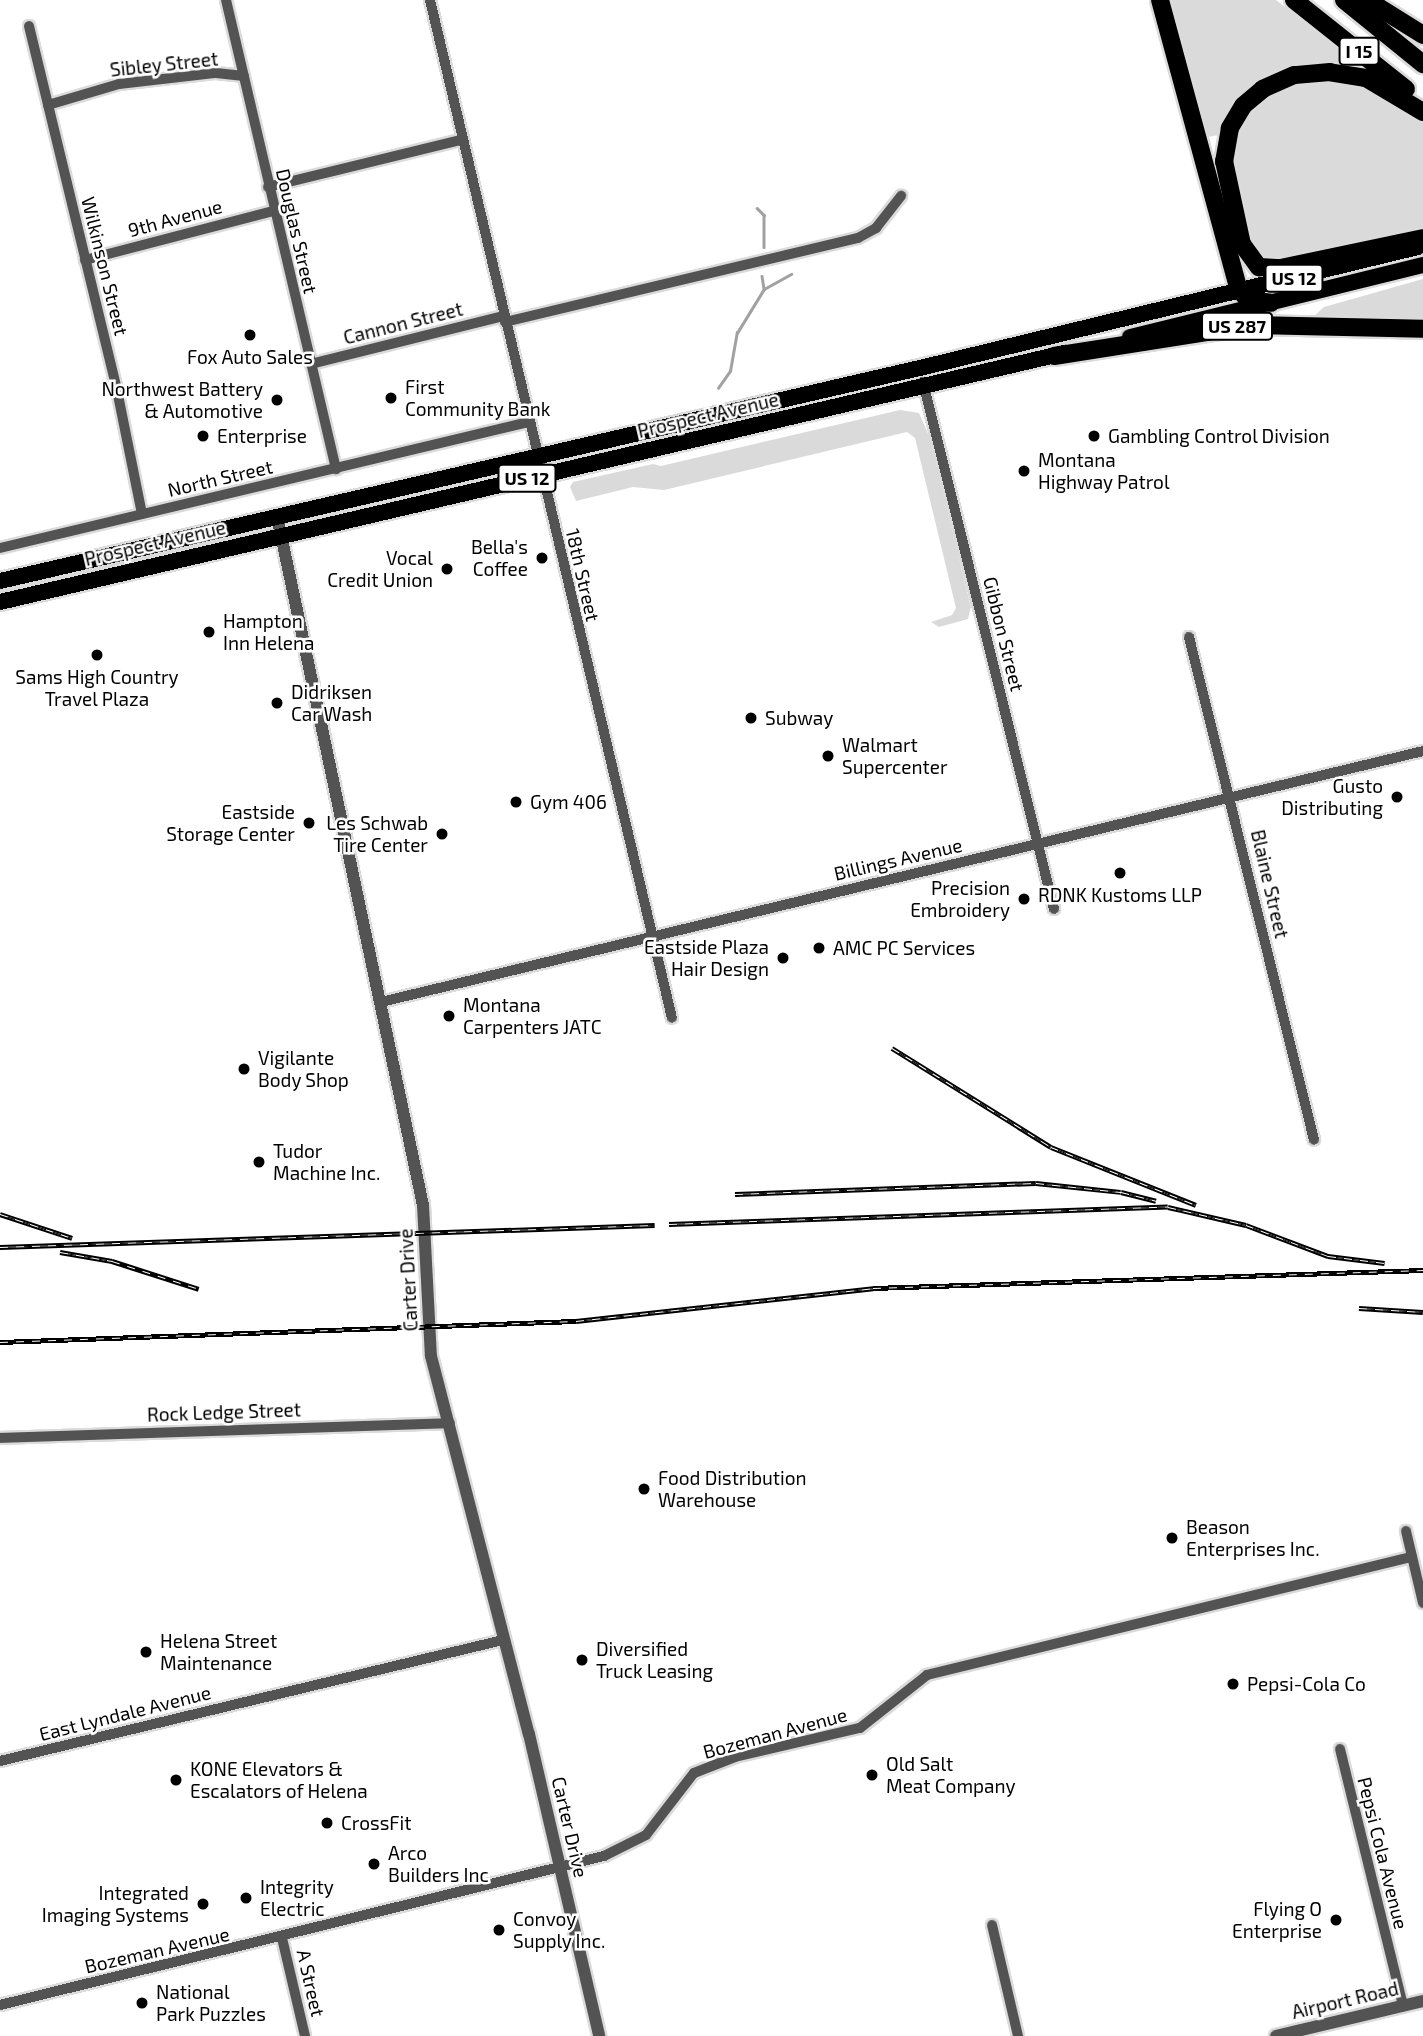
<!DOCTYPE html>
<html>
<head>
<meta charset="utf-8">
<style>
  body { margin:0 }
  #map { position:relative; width:1423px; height:2036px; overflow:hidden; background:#fff; font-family:"Exo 2",sans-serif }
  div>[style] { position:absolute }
  .green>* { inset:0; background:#dadada }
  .stream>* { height:2.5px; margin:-1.25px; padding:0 1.25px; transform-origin:1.25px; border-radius:1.25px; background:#a1a1a1 }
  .roads { filter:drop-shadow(2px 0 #dbdbdb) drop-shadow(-2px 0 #dbdbdb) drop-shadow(0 2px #dbdbdb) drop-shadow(0 -2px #dbdbdb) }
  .minor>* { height:10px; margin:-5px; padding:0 5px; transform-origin:5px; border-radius:5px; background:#535353 }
  .tertiary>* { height:12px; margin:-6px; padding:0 6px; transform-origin:6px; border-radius:6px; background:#535353 }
  .trunk>* { height:16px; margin:-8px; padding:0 8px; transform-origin:8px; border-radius:8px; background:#000 }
  .motorway>* { height:18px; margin:-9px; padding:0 9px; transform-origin:9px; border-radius:9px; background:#000 }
  .rail>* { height:5px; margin-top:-2.5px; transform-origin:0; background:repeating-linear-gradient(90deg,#fff 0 8px,#000 0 16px); box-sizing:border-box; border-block:2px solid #000 }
  .dots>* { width:19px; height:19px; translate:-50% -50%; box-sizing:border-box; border:4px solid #fff; border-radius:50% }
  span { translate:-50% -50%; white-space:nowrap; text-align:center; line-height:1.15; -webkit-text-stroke:5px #fff; paint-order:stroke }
  .shield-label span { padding:2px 5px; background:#fff; border:2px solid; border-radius:5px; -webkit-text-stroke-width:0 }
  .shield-label { font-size:18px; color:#000; font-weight:700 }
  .street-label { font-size:19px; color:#000 }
  .poi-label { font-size:19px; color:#000 }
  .left { translate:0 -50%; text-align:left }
  .right { translate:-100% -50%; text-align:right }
</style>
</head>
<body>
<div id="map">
  <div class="green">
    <div style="clip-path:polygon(1166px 0,1276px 0,1361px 66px,1289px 71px,1224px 134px,1208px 137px)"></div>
    <div style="clip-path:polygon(1321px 78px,1352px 80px,1391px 96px,1423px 122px,1423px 228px,1284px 260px,1268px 259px,1251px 243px,1234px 187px,1231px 146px,1253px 103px,1290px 82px)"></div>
    <div style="clip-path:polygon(1423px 279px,1423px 323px,1310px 320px,1324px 307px)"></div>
    <div style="clip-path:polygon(900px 410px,919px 413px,930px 438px,971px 607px,968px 619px,939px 627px,931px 622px,952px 615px,956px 608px,915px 438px,907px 432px,664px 490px,633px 487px,576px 501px,570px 487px,573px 482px,653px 464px,661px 466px)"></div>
  </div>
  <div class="stream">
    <div style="left:757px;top:208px;width:10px;rotate:45deg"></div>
    <div style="left:764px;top:215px;width:32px;rotate:90deg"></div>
    <div style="left:762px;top:276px;width:13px;rotate:81deg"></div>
    <div style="left:718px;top:388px;width:21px;rotate:-55deg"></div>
    <div style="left:730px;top:371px;width:39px;rotate:-80deg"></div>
    <div style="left:737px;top:333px;width:52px;rotate:-58.5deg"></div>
    <div style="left:764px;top:289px;width:31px;rotate:-29deg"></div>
  </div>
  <div class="roads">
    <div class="minor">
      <div style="left:226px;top:0;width:482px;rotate:76.8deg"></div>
      <div style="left:430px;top:0;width:1046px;rotate:76.63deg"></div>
      <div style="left:29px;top:26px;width:380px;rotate:76.4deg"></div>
      <div style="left:118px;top:395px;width:121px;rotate:78.6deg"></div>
      <div style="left:48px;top:105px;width:74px;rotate:-16.5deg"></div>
      <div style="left:119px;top:84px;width:98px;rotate:-6.5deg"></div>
      <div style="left:216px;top:73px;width:28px;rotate:6deg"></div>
      <div style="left:268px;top:187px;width:199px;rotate:-13.7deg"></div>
      <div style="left:85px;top:260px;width:194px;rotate:-14.6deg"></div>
      <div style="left:505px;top:322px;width:363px;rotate:-13.4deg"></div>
      <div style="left:858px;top:238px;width:21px;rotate:-29deg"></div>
      <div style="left:876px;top:228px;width:41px;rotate:-52deg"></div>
      <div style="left:311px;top:364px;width:199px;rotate:-14deg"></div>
      <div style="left:923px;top:382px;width:543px;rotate:76.04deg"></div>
      <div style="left:0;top:548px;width:544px;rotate:-13.4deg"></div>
      <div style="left:1189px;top:637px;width:518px;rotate:76.04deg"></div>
      <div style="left:381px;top:1002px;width:1072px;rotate:-13.54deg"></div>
      <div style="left:0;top:1438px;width:450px;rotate:-1.9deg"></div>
      <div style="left:1406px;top:1531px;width:74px;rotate:76.7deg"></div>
      <div style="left:1340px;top:1749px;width:265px;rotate:76.2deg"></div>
      <div style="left:0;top:1761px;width:517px;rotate:-13.53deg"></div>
      <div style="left:992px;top:1925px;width:114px;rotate:76.8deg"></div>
      <div style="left:282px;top:1938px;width:101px;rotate:76.8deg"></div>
      <div style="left:0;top:2005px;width:622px;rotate:-13.86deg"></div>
      <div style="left:604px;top:1856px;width:47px;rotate:-26.6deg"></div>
      <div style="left:646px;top:1835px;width:78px;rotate:-52.3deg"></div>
      <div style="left:694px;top:1773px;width:44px;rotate:-21.3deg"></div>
      <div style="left:735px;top:1757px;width:128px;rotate:-13.1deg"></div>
      <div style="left:860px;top:1728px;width:85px;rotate:-38.3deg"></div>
      <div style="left:927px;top:1675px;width:499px;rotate:-13.7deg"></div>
    </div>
    <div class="tertiary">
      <div style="left:277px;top:516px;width:704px;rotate:78.04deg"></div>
      <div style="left:423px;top:1205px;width:151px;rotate:87deg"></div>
      <div style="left:431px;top:1356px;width:390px;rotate:75.5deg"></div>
      <div style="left:529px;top:1734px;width:310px;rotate:76.9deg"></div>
      <div style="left:1276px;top:2036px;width:151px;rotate:-13.4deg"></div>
    </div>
    <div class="trunk">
      <div style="left:1130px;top:337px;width:302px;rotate:-13.8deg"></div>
      <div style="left:0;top:581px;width:944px;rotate:-13.04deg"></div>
      <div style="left:920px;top:368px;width:512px;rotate:-13.66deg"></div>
      <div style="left:0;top:602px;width:1093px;rotate:-13.17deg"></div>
    </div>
    <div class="motorway">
      <div style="left:1160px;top:0;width:298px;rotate:74.8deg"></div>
      <div style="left:1238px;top:288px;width:16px;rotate:50deg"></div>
      <div style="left:1248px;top:300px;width:23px;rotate:7deg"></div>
      <div style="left:1294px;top:0;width:143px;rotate:38.5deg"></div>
      <div style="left:1344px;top:0;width:102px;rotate:39deg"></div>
      <div style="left:1367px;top:0;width:66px;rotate:32deg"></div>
      <div style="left:1423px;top:112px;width:66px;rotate:-149.2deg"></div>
      <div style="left:1366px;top:78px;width:36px;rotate:-171deg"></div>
      <div style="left:1330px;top:72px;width:36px;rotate:175deg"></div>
      <div style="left:1294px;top:75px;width:34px;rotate:156deg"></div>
      <div style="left:1263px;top:89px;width:26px;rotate:140deg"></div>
      <div style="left:1243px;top:106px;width:26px;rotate:121deg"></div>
      <div style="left:1230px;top:128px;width:34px;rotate:100deg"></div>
      <div style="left:1224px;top:161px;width:85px;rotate:77.8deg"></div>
      <div style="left:1242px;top:244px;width:29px;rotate:54deg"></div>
      <div style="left:1259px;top:267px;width:22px;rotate:3deg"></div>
      <div style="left:1281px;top:268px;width:145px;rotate:-11.9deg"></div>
      <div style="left:1054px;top:356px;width:201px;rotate:-8.9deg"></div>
      <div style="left:1253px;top:325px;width:170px;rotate:1.3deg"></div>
    </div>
  </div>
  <div class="rail">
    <div style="left:892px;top:1048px;width:187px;rotate:31.9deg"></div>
    <div style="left:1051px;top:1147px;width:156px;rotate:21.8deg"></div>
    <div style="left:735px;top:1194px;width:301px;rotate:-2.1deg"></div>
    <div style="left:1036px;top:1183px;width:85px;rotate:6deg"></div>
    <div style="left:1121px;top:1192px;width:36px;rotate:14deg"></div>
    <div style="left:0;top:1214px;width:76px;rotate:18.4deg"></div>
    <div style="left:669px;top:1224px;width:499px;rotate:-2deg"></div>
    <div style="left:1168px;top:1207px;width:80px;rotate:13deg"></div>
    <div style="left:1246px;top:1225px;width:88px;rotate:20.7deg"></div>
    <div style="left:1328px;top:1256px;width:57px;rotate:7deg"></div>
    <div style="left:0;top:1247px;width:655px;rotate:-1.92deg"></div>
    <div style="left:60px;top:1252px;width:53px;rotate:9.8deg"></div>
    <div style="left:112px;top:1261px;width:91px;rotate:17.8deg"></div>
    <div style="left:1359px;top:1308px;width:64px;rotate:3.6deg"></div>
    <div style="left:0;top:1342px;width:576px;rotate:-2.09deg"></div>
    <div style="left:576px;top:1321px;width:299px;rotate:-6.3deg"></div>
    <div style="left:873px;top:1288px;width:550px;rotate:-1.87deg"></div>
  </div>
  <div class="dots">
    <div style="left:250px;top:335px;background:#000"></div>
    <div style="left:391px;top:398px;background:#000"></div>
    <div style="left:277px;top:400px;background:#000"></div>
    <div style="left:203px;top:436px;background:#000"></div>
    <div style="left:1094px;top:436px;background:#000"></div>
    <div style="left:1024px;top:471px;background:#000"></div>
    <div style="left:542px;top:558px;background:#000"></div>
    <div style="left:447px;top:569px;background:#000"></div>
    <div style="left:209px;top:632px;background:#000"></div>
    <div style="left:97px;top:655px;background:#000"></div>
    <div style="left:277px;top:703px;background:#000"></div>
    <div style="left:751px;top:718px;background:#000"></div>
    <div style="left:828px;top:756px;background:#000"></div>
    <div style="left:1397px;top:797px;background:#000"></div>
    <div style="left:516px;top:802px;background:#000"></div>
    <div style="left:309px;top:823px;background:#000"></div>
    <div style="left:442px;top:834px;background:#000"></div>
    <div style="left:1120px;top:873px;background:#000"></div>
    <div style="left:1024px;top:899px;background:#000"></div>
    <div style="left:819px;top:948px;background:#000"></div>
    <div style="left:783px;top:958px;background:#000"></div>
    <div style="left:449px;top:1016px;background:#000"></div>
    <div style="left:244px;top:1069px;background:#000"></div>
    <div style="left:259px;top:1162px;background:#000"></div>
    <div style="left:644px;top:1489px;background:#000"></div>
    <div style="left:1172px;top:1538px;background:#000"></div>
    <div style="left:146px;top:1652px;background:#000"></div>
    <div style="left:582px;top:1660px;background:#000"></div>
    <div style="left:1233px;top:1684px;background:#000"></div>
    <div style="left:872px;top:1775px;background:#000"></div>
    <div style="left:176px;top:1780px;background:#000"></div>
    <div style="left:327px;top:1823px;background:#000"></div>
    <div style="left:374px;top:1864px;background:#000"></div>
    <div style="left:246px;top:1898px;background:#000"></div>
    <div style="left:203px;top:1904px;background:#000"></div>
    <div style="left:1336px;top:1920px;background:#000"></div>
    <div style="left:499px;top:1930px;background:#000"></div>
    <div style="left:142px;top:2003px;background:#000"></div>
  </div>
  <div class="shield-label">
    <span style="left:1359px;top:51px">I 15</span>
    <span style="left:1294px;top:278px">US 12</span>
    <span style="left:1237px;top:326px">US 287</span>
    <span style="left:527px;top:478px">US 12</span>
  </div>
  <div class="street-label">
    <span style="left:164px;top:64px;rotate:-6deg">Sibley Street</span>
    <span style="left:175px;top:218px;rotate:-15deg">9th Avenue</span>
    <span style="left:297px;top:231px;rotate:77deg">Douglas Street</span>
    <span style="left:105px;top:266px;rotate:76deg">Wilkinson Street</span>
    <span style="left:403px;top:323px;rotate:-14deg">Cannon Street</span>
    <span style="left:708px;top:415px;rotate:-13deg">Prospect Avenue</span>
    <span style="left:220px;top:478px;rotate:-13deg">North Street</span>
    <span style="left:155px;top:543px;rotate:-13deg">Prospect Avenue</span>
    <span style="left:583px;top:575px;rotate:77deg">18th Street</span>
    <span style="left:1004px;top:634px;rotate:76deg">Gibbon Street</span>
    <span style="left:898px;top:859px;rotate:-13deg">Billings Avenue</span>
    <span style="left:1270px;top:884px;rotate:77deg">Blaine Street</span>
    <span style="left:408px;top:1280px;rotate:-93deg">Carter Drive</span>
    <span style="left:224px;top:1412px;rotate:-2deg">Rock Ledge Street</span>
    <span style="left:125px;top:1713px;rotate:-14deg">East Lyndale Avenue</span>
    <span style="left:775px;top:1733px;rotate:-15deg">Bozeman Avenue</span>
    <span style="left:570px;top:1827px;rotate:77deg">Carter Drive</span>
    <span style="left:1383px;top:1853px;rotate:76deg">Pepsi Cola Avenue</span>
    <span style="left:157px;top:1950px;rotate:-13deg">Bozeman Avenue</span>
    <span style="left:311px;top:1983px;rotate:77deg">A Street</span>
    <span style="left:1345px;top:2000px;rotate:-13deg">Airport Road</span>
  </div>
  <div class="poi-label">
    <span style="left:250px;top:357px">Fox Auto Sales</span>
    <span class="left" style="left:405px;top:398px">First<br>Community Bank</span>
    <span class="right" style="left:263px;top:400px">Northwest Battery<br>&amp; Automotive</span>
    <span class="left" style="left:217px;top:436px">Enterprise</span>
    <span class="left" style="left:1108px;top:436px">Gambling Control Division</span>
    <span class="left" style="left:1038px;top:471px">Montana<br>Highway Patrol</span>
    <span class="right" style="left:528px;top:558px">Bella's<br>Coffee</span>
    <span class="right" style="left:433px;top:569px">Vocal<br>Credit Union</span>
    <span class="left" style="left:223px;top:632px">Hampton<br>Inn Helena</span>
    <span style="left:97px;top:688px">Sams High Country<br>Travel Plaza</span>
    <span class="left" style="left:291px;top:703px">Didriksen<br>Car Wash</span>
    <span class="left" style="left:765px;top:718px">Subway</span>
    <span class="left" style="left:842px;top:756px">Walmart<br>Supercenter</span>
    <span class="right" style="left:1383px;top:797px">Gusto<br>Distributing</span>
    <span class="left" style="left:530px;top:802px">Gym 406</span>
    <span class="right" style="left:295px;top:823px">Eastside<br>Storage Center</span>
    <span class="right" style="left:428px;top:834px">Les Schwab<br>Tire Center</span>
    <span class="right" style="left:1010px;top:899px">Precision<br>Embroidery</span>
    <span style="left:1120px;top:895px">RDNK Kustoms LLP</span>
    <span class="right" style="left:769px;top:958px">Eastside Plaza<br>Hair Design</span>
    <span class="left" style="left:833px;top:948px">AMC PC Services</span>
    <span class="left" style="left:463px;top:1016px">Montana<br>Carpenters JATC</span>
    <span class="left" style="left:258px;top:1069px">Vigilante<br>Body Shop</span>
    <span class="left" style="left:273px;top:1162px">Tudor<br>Machine Inc.</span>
    <span class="left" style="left:658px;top:1489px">Food Distribution<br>Warehouse</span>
    <span class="left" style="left:1186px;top:1538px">Beason<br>Enterprises Inc.</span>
    <span class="left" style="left:160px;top:1652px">Helena Street<br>Maintenance</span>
    <span class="left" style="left:596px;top:1660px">Diversified<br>Truck Leasing</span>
    <span class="left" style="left:1247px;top:1684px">Pepsi-Cola Co</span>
    <span class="left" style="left:886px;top:1775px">Old Salt<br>Meat Company</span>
    <span class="left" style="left:190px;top:1780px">KONE Elevators &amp;<br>Escalators of Helena</span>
    <span class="left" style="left:341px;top:1823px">CrossFit</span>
    <span class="left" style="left:388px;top:1864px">Arco<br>Builders Inc</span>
    <span class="left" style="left:260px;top:1898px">Integrity<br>Electric</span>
    <span class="right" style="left:189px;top:1904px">Integrated<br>Imaging Systems</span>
    <span class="right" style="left:1322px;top:1920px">Flying O<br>Enterprise</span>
    <span class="left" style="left:513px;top:1930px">Convoy<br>Supply Inc.</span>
    <span class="left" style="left:156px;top:2003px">National<br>Park Puzzles</span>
  </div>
</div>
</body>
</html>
